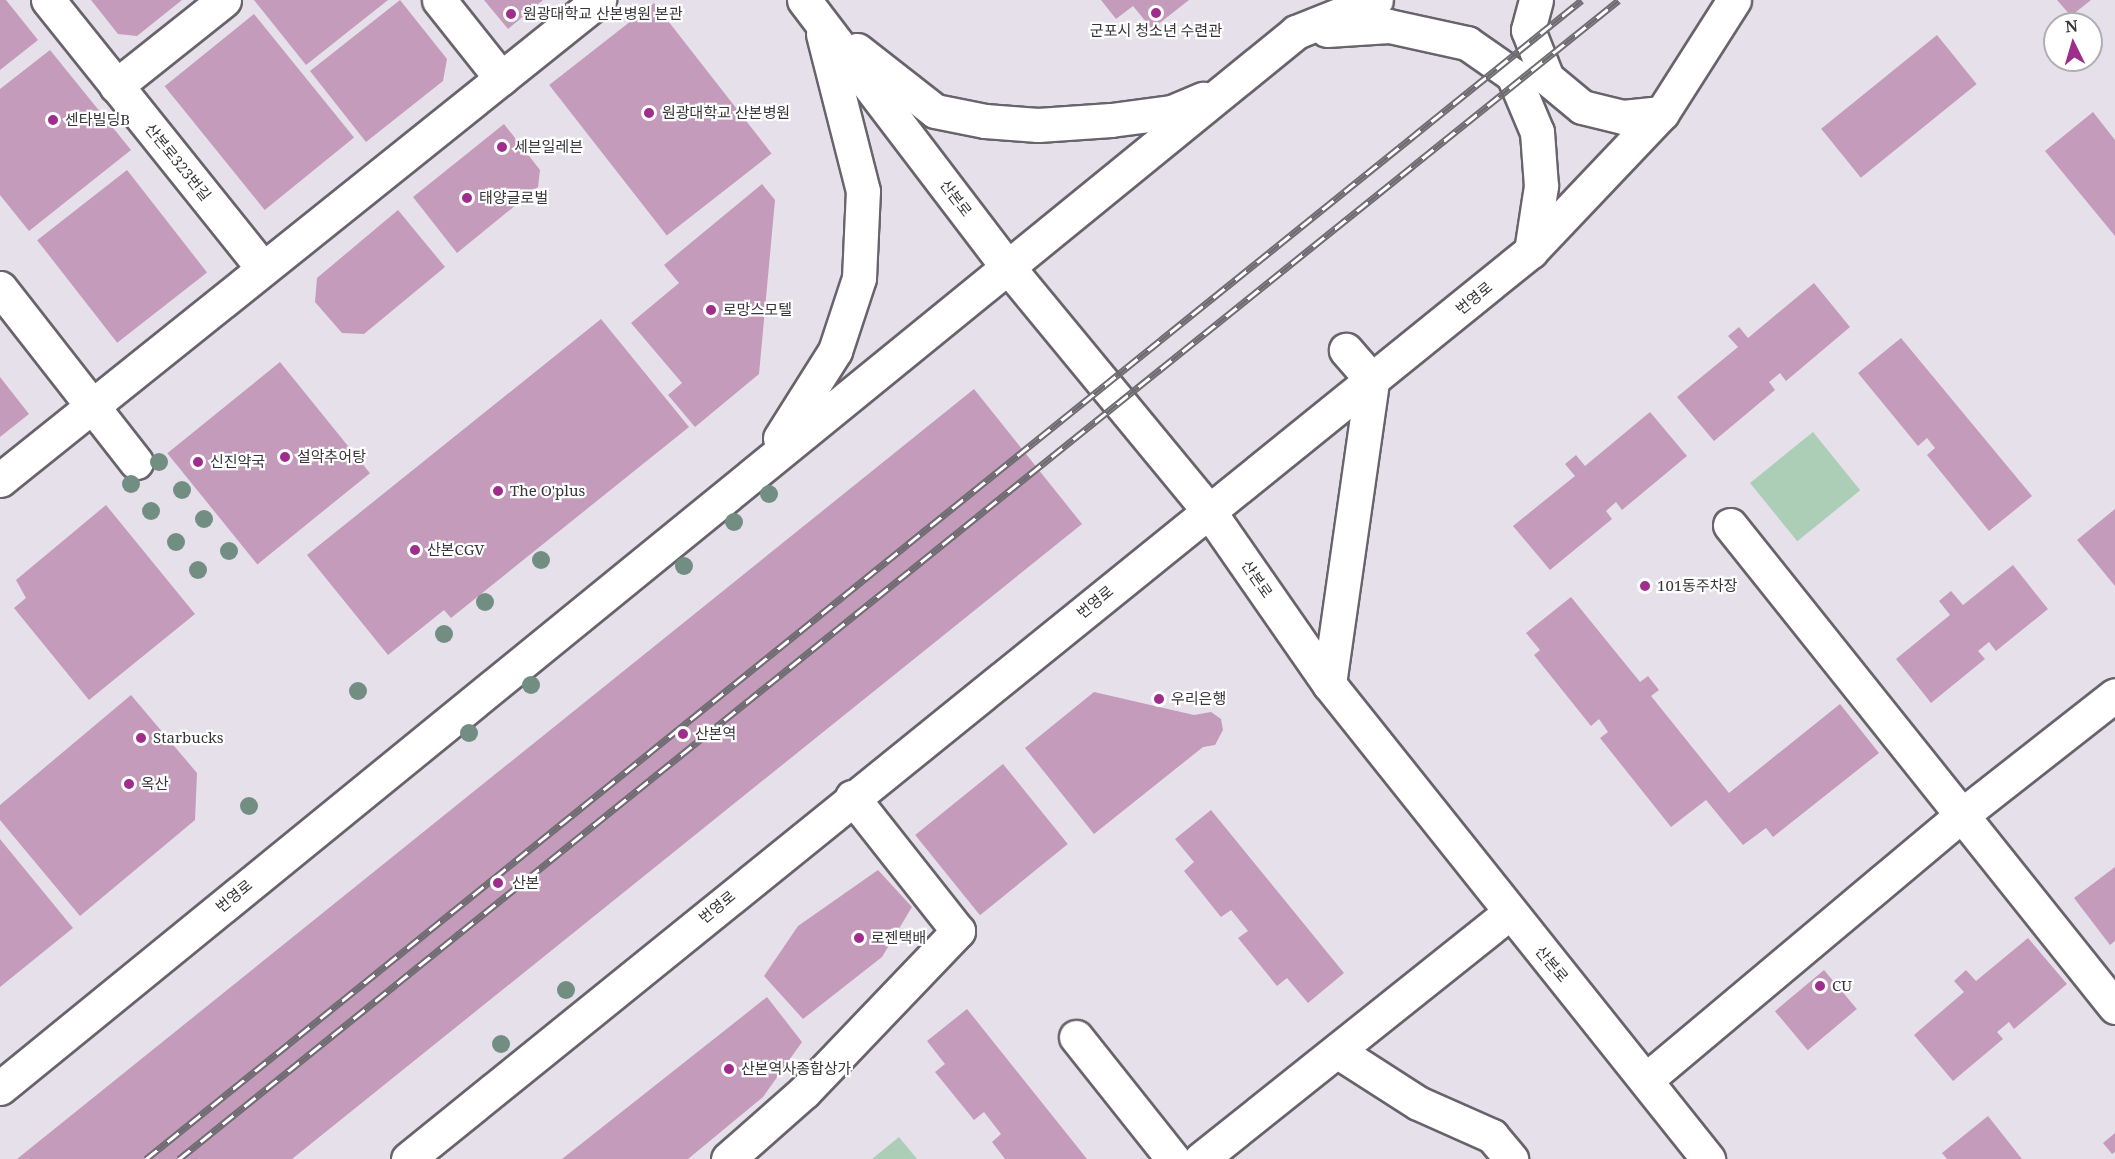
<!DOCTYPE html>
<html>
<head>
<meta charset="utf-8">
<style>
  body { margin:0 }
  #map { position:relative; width:2115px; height:1159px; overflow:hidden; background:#e6e0ea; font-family:"Noto Serif","Noto Sans KR",serif }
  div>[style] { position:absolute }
  .green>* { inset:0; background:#accdb6; transform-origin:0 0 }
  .building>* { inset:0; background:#c59bbb; transform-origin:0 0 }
  .roads { filter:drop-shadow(2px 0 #69636c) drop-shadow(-2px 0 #69636c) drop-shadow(0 2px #69636c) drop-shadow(0 -2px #69636c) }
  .minor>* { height:33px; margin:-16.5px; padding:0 16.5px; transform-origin:16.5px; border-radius:16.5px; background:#fff }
  .rail>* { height:7px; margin-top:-3.5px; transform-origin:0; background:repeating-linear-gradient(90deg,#fff 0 14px,#6f6c72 0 28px); box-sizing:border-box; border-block:2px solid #6f6c72 }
  .trees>* { width:18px; height:18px; margin:-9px; border-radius:50%; background:#728e82 }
  .dots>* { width:16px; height:16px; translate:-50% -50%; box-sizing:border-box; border:3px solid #fff; border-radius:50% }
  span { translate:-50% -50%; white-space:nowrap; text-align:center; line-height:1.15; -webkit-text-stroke:4.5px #fff; paint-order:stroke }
  .poi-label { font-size:15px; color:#373539 }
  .left { translate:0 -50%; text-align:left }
  .street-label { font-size:15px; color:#373539 }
  .north { position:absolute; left:2043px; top:12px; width:60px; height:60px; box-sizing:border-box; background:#fff; border:2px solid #afaeb0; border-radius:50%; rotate:355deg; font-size:16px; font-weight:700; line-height:24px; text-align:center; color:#373539 }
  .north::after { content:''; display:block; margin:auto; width:21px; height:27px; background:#9e2d8b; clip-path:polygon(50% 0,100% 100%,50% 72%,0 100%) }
</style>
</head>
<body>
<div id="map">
  <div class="green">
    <div style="left:1813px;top:432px;width:75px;height:81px;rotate:51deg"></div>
    <div style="clip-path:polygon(899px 1137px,917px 1159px,872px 1159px)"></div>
  </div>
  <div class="building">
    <div style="clip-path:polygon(0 0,6px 0,38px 40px,0 70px)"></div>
    <div style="clip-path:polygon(91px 0,182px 0,137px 36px,118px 34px)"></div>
    <div style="clip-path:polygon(254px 0,388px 0,306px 65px)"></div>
    <div style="clip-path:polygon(400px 0,447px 59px,443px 81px,366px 142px,310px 71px)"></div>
    <div style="clip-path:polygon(484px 0,543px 0,508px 29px)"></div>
    <div style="clip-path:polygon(1101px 0,1189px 0,1152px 29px,1133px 6px,1116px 19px)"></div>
    <div style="clip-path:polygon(2057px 0,2091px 0,2071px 16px)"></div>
    <div style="left:654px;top:3px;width:191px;height:133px;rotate:52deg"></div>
    <div style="left:254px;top:14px;width:159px;height:115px;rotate:51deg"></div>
    <div style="left:1937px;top:35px;width:63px;height:149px;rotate:51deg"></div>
    <div style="clip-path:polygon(50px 50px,131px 150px,29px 231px,0 195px,0 89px)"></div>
    <div style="clip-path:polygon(2093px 112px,2115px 140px,2115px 236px,2045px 151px)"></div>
    <div style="clip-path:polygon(504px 124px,540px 170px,538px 187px,457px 253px,413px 197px)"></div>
    <div style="left:127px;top:170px;width:130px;height:114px;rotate:52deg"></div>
    <div style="clip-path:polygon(762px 184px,775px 200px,759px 374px,695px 427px,668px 395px,682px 383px,631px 323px,679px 283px,664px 265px)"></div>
    <div style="clip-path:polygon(398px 210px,445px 267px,364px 334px,342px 333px,315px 302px,317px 278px)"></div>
    <div style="clip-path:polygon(1814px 283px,1850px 327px,1786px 381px,1780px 373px,1769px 382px,1775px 390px,1714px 441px,1677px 397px,1738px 347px,1728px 336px,1739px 327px,1748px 338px)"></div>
    <div style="clip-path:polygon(601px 319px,689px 427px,451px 618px,444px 610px,388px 655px,307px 555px)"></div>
    <div style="clip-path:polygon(1901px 338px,2032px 496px,1989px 531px,1927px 455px,1935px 448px,1927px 438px,1918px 446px,1858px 373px)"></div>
    <div style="left:280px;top:362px;width:143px;height:145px;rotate:51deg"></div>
    <div style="clip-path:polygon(0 377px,29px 414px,0 437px)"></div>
    <div style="clip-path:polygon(974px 389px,1082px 524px,292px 1159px,17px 1159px)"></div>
    <div style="clip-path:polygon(1650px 412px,1687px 456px,1622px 510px,1616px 502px,1606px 511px,1612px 519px,1550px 570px,1513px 526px,1575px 476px,1565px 464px,1576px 455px,1585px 466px)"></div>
    <div style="clip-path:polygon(106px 505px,195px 614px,89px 700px,14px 608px,26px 598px,16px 580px)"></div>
    <div style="clip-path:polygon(2115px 509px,2115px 586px,2077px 540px)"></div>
    <div style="clip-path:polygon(2013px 565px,2048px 609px,1996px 651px,1989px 642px,1978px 651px,1985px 659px,1931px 703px,1896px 659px,1950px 615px,1939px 601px,1951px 591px,1963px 605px)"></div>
    <div style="clip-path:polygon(1571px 597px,1640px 682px,1648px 676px,1659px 690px,1651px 696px,1729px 793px,1840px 704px,1879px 753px,1773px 837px,1766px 828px,1743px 845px,1706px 800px,1671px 827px,1600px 738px,1608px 732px,1599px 719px,1591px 726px,1534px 655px,1540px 650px,1526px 633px)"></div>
    <div style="clip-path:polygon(1094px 692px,1194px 715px,1211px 712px,1221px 719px,1223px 730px,1215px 745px,1203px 747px,1094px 834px,1025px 748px)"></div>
    <div style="clip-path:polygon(131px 695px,197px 773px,195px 820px,80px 916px,0 820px,0 805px)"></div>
    <div style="left:1003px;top:764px;width:103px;height:113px;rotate:51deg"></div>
    <div style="clip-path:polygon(1211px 810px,1344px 973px,1308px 1003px,1287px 978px,1277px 986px,1238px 938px,1248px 931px,1231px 910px,1221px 917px,1184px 871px,1194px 862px,1175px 839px)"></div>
    <div style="clip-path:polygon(0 839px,73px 928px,0 987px)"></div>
    <div style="clip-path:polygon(2115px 867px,2115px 941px,2110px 945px,2074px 898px)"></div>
    <div style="clip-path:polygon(878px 870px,912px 907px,882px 957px,803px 1019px,764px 976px,798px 926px)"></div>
    <div style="clip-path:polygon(2028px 938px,2067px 984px,2014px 1029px,2009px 1022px,1997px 1032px,2003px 1039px,1953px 1081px,1914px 1035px,1964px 992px,1954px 981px,1966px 970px,1976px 981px)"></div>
    <div style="left:1824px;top:970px;width:51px;height:64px;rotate:50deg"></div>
    <div style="clip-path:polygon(767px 997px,802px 1042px,763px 1097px,688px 1159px,562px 1159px)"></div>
    <div style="clip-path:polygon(967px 1009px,1087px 1159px,1005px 1159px,992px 1142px,1001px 1134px,984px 1112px,974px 1120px,935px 1072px,945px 1064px,927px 1041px)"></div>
    <div style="clip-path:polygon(1988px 1116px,2022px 1159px,1947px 1159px,1942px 1153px)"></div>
    <div style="clip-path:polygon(2115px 1133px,2115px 1152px,2112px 1154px,2103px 1143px)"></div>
  </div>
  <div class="roads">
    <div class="minor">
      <div style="left:48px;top:0;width:344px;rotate:51.3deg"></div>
      <div style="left:439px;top:0;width:100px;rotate:51.5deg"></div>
      <div style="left:804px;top:0;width:335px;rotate:52.7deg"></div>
      <div style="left:1007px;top:266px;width:316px;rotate:50.5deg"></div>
      <div style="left:1208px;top:510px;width:212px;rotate:55.2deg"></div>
      <div style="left:1329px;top:684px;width:608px;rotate:51.41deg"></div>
      <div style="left:1536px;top:0;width:31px;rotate:105deg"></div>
      <div style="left:1528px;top:30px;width:52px;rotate:68.4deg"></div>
      <div style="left:1547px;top:78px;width:45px;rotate:39.6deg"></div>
      <div style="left:1582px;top:107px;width:42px;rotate:13.7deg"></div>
      <div style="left:1623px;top:117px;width:39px;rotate:-6deg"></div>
      <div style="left:1327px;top:30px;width:62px;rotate:-3.7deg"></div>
      <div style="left:1389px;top:26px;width:80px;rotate:12.3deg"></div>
      <div style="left:1467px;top:43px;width:56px;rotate:34.8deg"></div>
      <div style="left:1513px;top:75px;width:62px;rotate:67.2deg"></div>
      <div style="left:1537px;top:132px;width:54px;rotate:85.8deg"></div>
      <div style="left:1541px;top:186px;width:66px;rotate:98.7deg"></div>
      <div style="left:857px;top:50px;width:99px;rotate:38deg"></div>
      <div style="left:935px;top:111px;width:51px;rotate:11.3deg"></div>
      <div style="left:985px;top:121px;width:53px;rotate:4.3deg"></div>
      <div style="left:1038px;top:125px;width:73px;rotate:-3.9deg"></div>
      <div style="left:1111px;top:120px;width:62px;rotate:-7.5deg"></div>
      <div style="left:1172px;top:112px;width:34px;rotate:-23deg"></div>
      <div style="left:116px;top:86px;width:138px;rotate:-38.5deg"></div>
      <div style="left:0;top:288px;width:221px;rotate:52deg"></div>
      <div style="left:780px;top:438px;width:103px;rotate:-57.7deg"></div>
      <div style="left:835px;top:351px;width:77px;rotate:-71.8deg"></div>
      <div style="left:859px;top:278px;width:87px;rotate:-87.4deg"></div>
      <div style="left:863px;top:191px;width:162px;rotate:-104.3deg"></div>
      <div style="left:0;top:480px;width:768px;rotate:-38.71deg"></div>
      <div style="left:1730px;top:525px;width:617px;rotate:51.38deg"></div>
      <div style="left:1329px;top:684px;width:307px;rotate:-81.9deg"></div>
      <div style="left:1372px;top:380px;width:40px;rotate:-131deg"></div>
      <div style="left:1076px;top:1037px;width:156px;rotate:51.5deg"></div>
      <div style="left:1337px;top:1051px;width:96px;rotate:32.7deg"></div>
      <div style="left:1418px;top:1103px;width:81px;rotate:24deg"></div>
      <div style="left:1492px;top:1136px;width:30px;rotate:50deg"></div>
      <div style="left:1647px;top:1079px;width:411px;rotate:-40deg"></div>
      <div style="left:1962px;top:815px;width:194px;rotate:-38.1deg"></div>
      <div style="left:0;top:1088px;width:1672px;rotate:-39.17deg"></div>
      <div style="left:1296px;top:32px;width:86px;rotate:-21.8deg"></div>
      <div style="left:408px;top:1159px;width:1444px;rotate:-38.96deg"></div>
      <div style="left:1531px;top:251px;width:190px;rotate:-46.5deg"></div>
      <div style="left:1662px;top:113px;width:134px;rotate:-57.5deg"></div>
      <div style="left:728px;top:1159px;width:101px;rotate:-41.4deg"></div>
      <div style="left:804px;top:1092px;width:223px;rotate:-46.3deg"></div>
      <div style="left:958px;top:931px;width:171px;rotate:-128.3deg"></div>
      <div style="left:1201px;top:1159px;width:394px;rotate:-38.6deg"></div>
    </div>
  </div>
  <div class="rail">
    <div style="left:146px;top:1159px;width:1845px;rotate:-38.91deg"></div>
    <div style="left:179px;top:1159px;width:1848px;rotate:-38.83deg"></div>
  </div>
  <div class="trees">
    <div style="left:159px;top:462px"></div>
    <div style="left:131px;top:484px"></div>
    <div style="left:182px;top:490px"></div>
    <div style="left:769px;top:494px"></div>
    <div style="left:151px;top:511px"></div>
    <div style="left:204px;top:519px"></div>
    <div style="left:734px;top:522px"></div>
    <div style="left:176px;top:542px"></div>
    <div style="left:229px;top:551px"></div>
    <div style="left:541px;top:560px"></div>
    <div style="left:684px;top:566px"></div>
    <div style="left:198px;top:570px"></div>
    <div style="left:485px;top:602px"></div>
    <div style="left:444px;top:634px"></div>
    <div style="left:531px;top:685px"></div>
    <div style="left:358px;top:691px"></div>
    <div style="left:469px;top:733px"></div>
    <div style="left:249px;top:806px"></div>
    <div style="left:566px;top:990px"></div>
    <div style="left:501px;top:1044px"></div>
  </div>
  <div class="dots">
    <div style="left:1156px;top:13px;background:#9e2d8b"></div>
    <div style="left:511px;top:14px;background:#9e2d8b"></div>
    <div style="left:649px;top:113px;background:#9e2d8b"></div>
    <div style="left:53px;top:120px;background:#9e2d8b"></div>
    <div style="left:502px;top:147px;background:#9e2d8b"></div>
    <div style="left:467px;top:198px;background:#9e2d8b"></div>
    <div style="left:711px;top:310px;background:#9e2d8b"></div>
    <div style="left:285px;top:457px;background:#9e2d8b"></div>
    <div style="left:198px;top:462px;background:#9e2d8b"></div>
    <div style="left:498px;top:491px;background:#9e2d8b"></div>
    <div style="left:415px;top:550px;background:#9e2d8b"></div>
    <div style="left:1645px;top:586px;background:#9e2d8b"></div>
    <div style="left:1159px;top:699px;background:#9e2d8b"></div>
    <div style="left:683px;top:734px;background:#9e2d8b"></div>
    <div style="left:141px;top:738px;background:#9e2d8b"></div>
    <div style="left:129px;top:784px;background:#9e2d8b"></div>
    <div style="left:498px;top:883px;background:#9e2d8b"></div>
    <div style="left:859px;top:938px;background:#9e2d8b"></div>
    <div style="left:1820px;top:986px;background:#9e2d8b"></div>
    <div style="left:729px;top:1069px;background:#9e2d8b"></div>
  </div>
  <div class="poi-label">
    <span class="left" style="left:523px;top:14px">원광대학교 산본병원 본관</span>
    <span style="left:1156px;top:31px">군포시 청소년 수련관</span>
    <span class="left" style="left:662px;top:113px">원광대학교 산본병원</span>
    <span class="left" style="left:65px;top:120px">센타빌딩B</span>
    <span class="left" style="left:514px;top:147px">세븐일레븐</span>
    <span class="left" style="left:479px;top:198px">태양글로벌</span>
    <span class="left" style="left:723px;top:310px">로망스모텔</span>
    <span class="left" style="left:297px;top:457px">설악추어탕</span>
    <span class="left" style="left:210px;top:462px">신진약국</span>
    <span class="left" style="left:510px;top:491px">The O'plus</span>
    <span class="left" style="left:427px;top:550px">산본CGV</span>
    <span class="left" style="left:1657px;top:586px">101동주차장</span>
    <span class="left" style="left:1171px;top:699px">우리은행</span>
    <span class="left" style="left:695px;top:734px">산본역</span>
    <span class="left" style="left:153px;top:738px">Starbucks</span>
    <span class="left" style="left:141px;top:784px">옥산</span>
    <span class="left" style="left:512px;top:883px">산본</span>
    <span class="left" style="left:871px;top:938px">로젠택배</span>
    <span class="left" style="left:1832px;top:986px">CU</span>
    <span class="left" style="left:741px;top:1069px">산본역사종합상가</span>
  </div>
  <div class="street-label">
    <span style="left:178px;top:162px;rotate:51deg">산본로323번길</span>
    <span style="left:956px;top:198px;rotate:53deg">산본로</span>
    <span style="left:1474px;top:298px;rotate:-39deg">번영로</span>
    <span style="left:1257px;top:579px;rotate:55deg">산본로</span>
    <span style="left:1095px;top:602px;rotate:-39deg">번영로</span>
    <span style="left:234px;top:896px;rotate:-39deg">번영로</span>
    <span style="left:717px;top:907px;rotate:-39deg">번영로</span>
    <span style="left:1552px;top:964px;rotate:50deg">산본로</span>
  </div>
  <div class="north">N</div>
</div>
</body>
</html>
